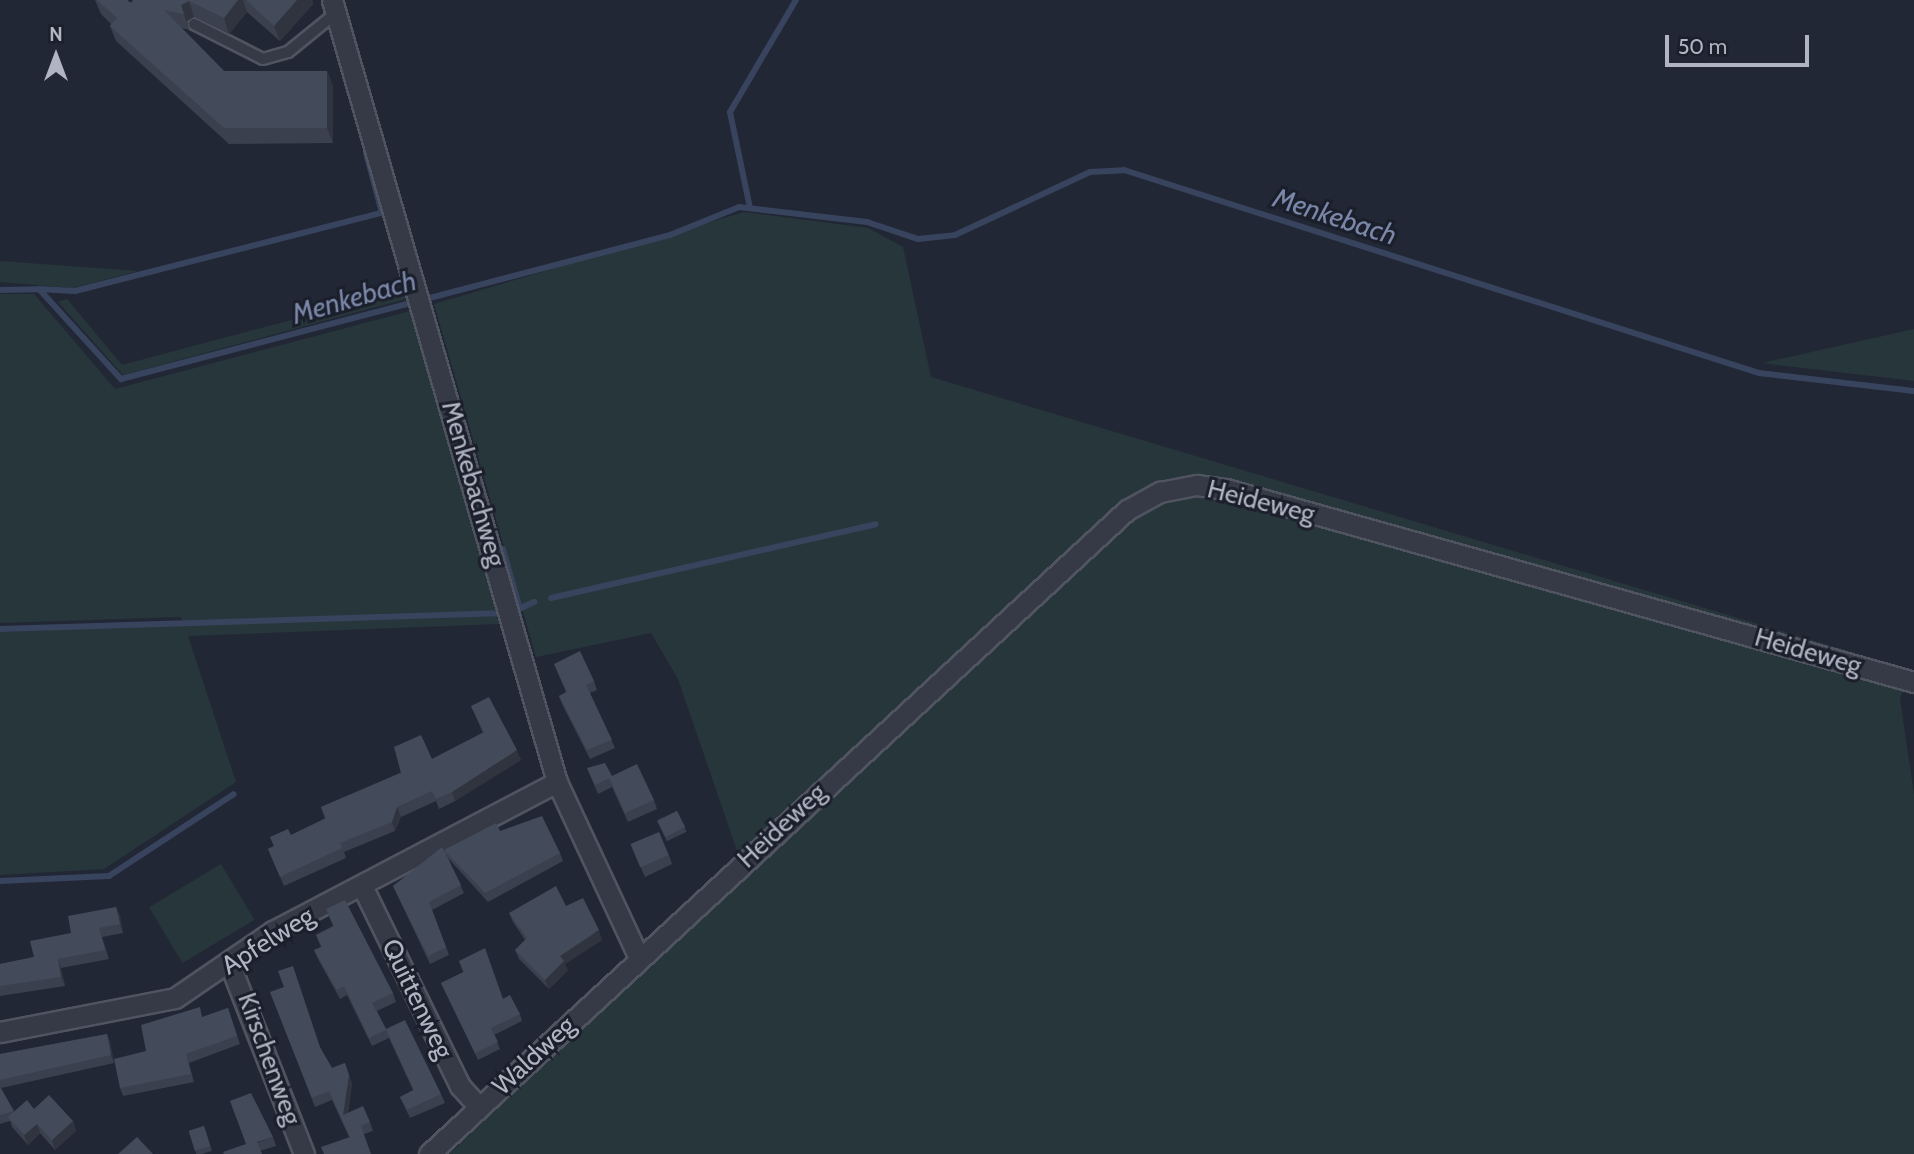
<!DOCTYPE html>
<html>
<head>
<meta charset="utf-8">
<style>
  body { margin:0 }
  #map { position:relative; width:1914px; height:1154px; overflow:hidden; background:#222735; font-family:Cabin,sans-serif }
  div>[style] { position:absolute }
  .green>* { inset:0; background:#27363a; transform-origin:0 0 }
  .stream>* { height:6px; margin:-3px; padding:0 3px; transform-origin:3px; border-radius:3px; background:#38435e }
  .roads { filter:drop-shadow(2px 0 #505461) drop-shadow(-2px 0 #505461) drop-shadow(0 2px #505461) drop-shadow(0 -2px #505461) }
  .service>* { height:10px; margin:-5px; padding:0 5px; transform-origin:5px; border-radius:5px; background:#353a46 }
  .minor>* { height:19px; margin:-9.5px; padding:0 9.5px; transform-origin:9.5px; border-radius:9.5px; background:#353a46 }
  .wall>* { inset:0; background:#3a404d; transform-origin:0 0 }
  .shaded-wall>* { inset:0; background:#2f343f }
  .building>* { inset:0; background:#434a5a; transform-origin:0 0 }
  span { translate:-50% -50%; white-space:nowrap; text-align:center; line-height:1.15; -webkit-text-stroke:6px #1b1f2b; paint-order:stroke }
  .street-label { font-size:26px; color:#b0b4c3 }
  .water-label { font-size:28px; color:#7a87a9; font-style:italic }
  .north { position:absolute; left:21px; top:21px; width:70px; height:70px; -webkit-text-stroke:5px #1b1f2b; paint-order:stroke; rotate:0deg; font-size:19px; font-weight:700; line-height:28px; text-align:center; color:#b0b4c3 }
  .north::after { content:''; display:block; margin:auto; width:24px; height:32px; background:#b0b4c3; clip-path:polygon(50% 0,100% 100%,50% 72%,0 100%) }
  .scale { position:absolute; left:1665px; top:35px; width:144px; height:32px; box-sizing:border-box; border:4px solid #b0b4c3; border-top:0; padding-left:9px; font-size:21px; line-height:24px; white-space:nowrap; color:#b0b4c3; -webkit-text-stroke:5px #1b1f2b; paint-order:stroke }
</style>
</head>
<body>
<div id="map">
  <div class="green">
    <div style="clip-path:polygon(744px 212px,868px 228px,903px 247px,931px 377px,1909px 669px,1900px 699px,1914px 794px,1914px 1154px,449px 1154px,745px 874px,678px 679px,651px 633px,536px 657px,434px 304px)"></div>
    <div style="clip-path:polygon(0 261px,138px 271px,73px 288px,0 282px)"></div>
    <div style="clip-path:polygon(404px 290px,406px 299px,123px 375px,58px 302px,67px 299px,122px 365px)"></div>
    <div style="clip-path:polygon(0 294px,34px 294px,115px 389px,414px 310px,499px 624px,188px 636px,236px 782px,104px 869px,0 875px,0 632px,184px 625px,181px 617px,0 623px)"></div>
    <div style="clip-path:polygon(1914px 329px,1914px 381px,1762px 363px)"></div>
    <div style="left:221px;top:864px;width:65px;height:84px;rotate:59deg"></div>
  </div>
  <div class="stream">
    <div style="left:750px;top:208px;width:98px;rotate:-101.8deg"></div>
    <div style="left:730px;top:112px;width:130px;rotate:-59.5deg"></div>
    <div style="left:39px;top:289px;width:36px;rotate:3deg"></div>
    <div style="left:75px;top:291px;width:317px;rotate:-14.3deg"></div>
    <div style="left:382px;top:213px;width:62px;rotate:-104.9deg"></div>
    <div style="left:0;top:290px;width:39px;rotate:-1deg"></div>
    <div style="left:39px;top:289px;width:122px;rotate:47.7deg"></div>
    <div style="left:121px;top:379px;width:568px;rotate:-14.7deg"></div>
    <div style="left:670px;top:235px;width:74px;rotate:-22.1deg"></div>
    <div style="left:739px;top:207px;width:129px;rotate:6.7deg"></div>
    <div style="left:867px;top:222px;width:54px;rotate:18.4deg"></div>
    <div style="left:918px;top:239px;width:37px;rotate:-6deg"></div>
    <div style="left:955px;top:235px;width:149px;rotate:-25deg"></div>
    <div style="left:1090px;top:172px;width:34px;rotate:-3deg"></div>
    <div style="left:1124px;top:170px;width:667px;rotate:17.73deg"></div>
    <div style="left:1759px;top:373px;width:156px;rotate:6.6deg"></div>
    <div style="left:503px;top:549px;width:59px;rotate:74.3deg"></div>
    <div style="left:551px;top:598px;width:333px;rotate:-12.8deg"></div>
    <div style="left:519px;top:609px;width:17px;rotate:-25deg"></div>
    <div style="left:0;top:629px;width:498px;rotate:-1.8deg"></div>
    <div style="left:0;top:881px;width:109px;rotate:-2.6deg"></div>
    <div style="left:109px;top:876px;width:149px;rotate:-33.3deg"></div>
  </div>
  <div class="roads">
    <div class="service">
      <div style="left:194px;top:24px;width:77px;rotate:26.9deg"></div>
      <div style="left:263px;top:59px;width:26px;rotate:-16deg"></div>
      <div style="left:288px;top:52px;width:62px;rotate:-39.1deg"></div>
    </div>
    <div class="minor">
      <div style="left:332px;top:0;width:814px;rotate:73.95deg"></div>
      <div style="left:557px;top:782px;width:194px;rotate:65deg"></div>
      <div style="left:362px;top:886px;width:223px;rotate:63.9deg"></div>
      <div style="left:460px;top:1086px;width:28px;rotate:48deg"></div>
      <div style="left:230px;top:965px;width:203px;rotate:68.6deg"></div>
      <div style="left:0;top:1032px;width:178px;rotate:-11deg"></div>
      <div style="left:175px;top:998px;width:119px;rotate:-34.4deg"></div>
      <div style="left:273px;top:931px;width:321px;rotate:-27.7deg"></div>
      <div style="left:429px;top:1154px;width:950px;rotate:-42.7deg"></div>
      <div style="left:1127px;top:510px;width:38px;rotate:-29deg"></div>
      <div style="left:1160px;top:492px;width:38px;rotate:-11deg"></div>
      <div style="left:1197px;top:485px;width:29px;rotate:8deg"></div>
      <div style="left:1226px;top:489px;width:715px;rotate:15.67deg"></div>
    </div>
  </div>
  <div class="wall">
    <div style="clip-path:polygon(95px 0,127px 0,131px 3px,133px 0,312px 0,313px 4px,280px 41px,247px 12px,229px 34px,194px 17px,187px 21px,189px 30px,182px 28px,224px 71px,327px 71px,333px 86px,333px 143px,229px 144px,116px 41px,110px 26px,111px 24px,101px 14px)"></div>
    <div style="clip-path:polygon(554px 664px,594px 681px,597px 690px,590px 693px,615px 748px,590px 759px,562px 704px,559px 696px,566px 692px)"></div>
    <div style="clip-path:polygon(471px 706px,521px 760px,455px 801px,439px 809px,436px 801px,401px 817px,395px 831px,344px 852px,346px 858px,284px 886px,268px 849px,274px 846px,270px 837px,291px 835px,325px 819px,321px 807px,432px 759px,483px 733px)"></div>
    <div style="clip-path:polygon(587px 768px,612px 776px,654px 800px,657px 809px,628px 822px,612px 787px,598px 794px)"></div>
    <div style="left:677px;top:811px;width:23px;height:22px;rotate:65deg"></div>
    <div style="clip-path:polygon(500px 831px,560px 853px,563px 861px,488px 902px,448px 858px,464px 893px,432px 910px,449px 955px,430px 964px,393px 886px,447px 857px,444px 850px)"></div>
    <div style="clip-path:polygon(631px 845px,669px 855px,672px 864px,645px 877px)"></div>
    <div style="clip-path:polygon(566px 906px,602px 940px,565px 964px,568px 970px,549px 989px,519px 959px,515px 950px,525px 940px,513px 922px,509px 913px)"></div>
    <div style="clip-path:polygon(116px 907px,120px 916px,123px 933px,102px 937px,109px 959px,61px 968px,65px 986px,0 996px,0 964px,34px 957px,71px 933px)"></div>
    <div style="clip-path:polygon(326px 909px,393px 993px,396px 1002px,377px 1011px,386px 1029px,441px 1094px,445px 1103px,410px 1118px,400px 1097px,413px 1090px,389px 1038px,372px 1046px,347px 995px,340px 999px,318px 959px,314px 950px,321px 947px,316px 935px,333px 926px)"></div>
    <div style="clip-path:polygon(459px 961px,520px 1014px,522px 1021px,494px 1035px,500px 1049px,478px 1060px,441px 983px,463px 972px)"></div>
    <div style="clip-path:polygon(270px 992px,332px 1068px,345px 1063px,352px 1084px,348px 1113px,370px 1122px,373px 1131px,364px 1134px,349px 1137px,332px 1100px,315px 1107px)"></div>
    <div style="clip-path:polygon(228px 1008px,240px 1044px,189px 1063px,194px 1082px,123px 1096px,120px 1088px,146px 1051px,203px 1017px)"></div>
    <div style="clip-path:polygon(107px 1034px,110px 1042px,114px 1063px,1px 1088px,14px 1112px,34px 1109px,73px 1121px,76px 1131px,55px 1150px,40px 1133px,28px 1145px,12px 1127px,10px 1121px,0 1124px,0 1054px)"></div>
    <div style="left:204px;top:1126px;width:26px;height:16px;rotate:72deg"></div>
    <div style="clip-path:polygon(273px 1137px,276px 1146px,260px 1151px,224px 1154px)"></div>
  </div>
  <div class="shaded-wall">
    <div style="clip-path:polygon(238px 0,243px 0,247px 12px,229px 34px,224px 18px)"></div>
    <div style="clip-path:polygon(297px 0,312px 0,313px 4px,280px 41px,274px 26px)"></div>
    <div style="clip-path:polygon(189px 1px,194px 17px,187px 21px,189px 30px,181px 5px)"></div>
    <div style="clip-path:polygon(327px 71px,333px 86px,333px 143px,327px 128px)"></div>
    <div style="clip-path:polygon(517px 750px,521px 760px,455px 801px,452px 792px)"></div>
    <div style="clip-path:polygon(397px 807px,401px 817px,395px 831px,392px 822px)"></div>
    <div style="clip-path:polygon(116px 907px,120px 916px,123px 933px,120px 924px)"></div>
    <div style="clip-path:polygon(599px 930px,602px 940px,565px 964px,568px 970px,549px 989px,545px 980px,560px 956px)"></div>
    <div style="clip-path:polygon(58px 959px,61px 968px,65px 986px,61px 977px)"></div>
    <div style="clip-path:polygon(107px 1034px,110px 1042px,114px 1063px,111px 1055px)"></div>
    <div style="clip-path:polygon(349px 1075px,352px 1084px,346px 1124px,343px 1115px)"></div>
    <div style="clip-path:polygon(73px 1121px,76px 1131px,55px 1150px,52px 1140px)"></div>
    <div style="clip-path:polygon(37px 1124px,40px 1133px,28px 1145px,24px 1135px)"></div>
  </div>
  <div class="building">
    <div style="clip-path:polygon(97px 0,127px 0,131px 3px,133px 0,238px 0,224px 18px,189px 1px,181px 5px,184px 14px,164px 10px,224px 71px,327px 71px,327px 128px,224px 128px,110px 26px,117px 18px)"></div>
    <div style="clip-path:polygon(246px 0,297px 0,274px 26px)"></div>
    <div style="clip-path:polygon(580px 651px,594px 681px,586px 685px,612px 740px,587px 750px,559px 696px,567px 692px,554px 664px)"></div>
    <div style="clip-path:polygon(489px 697px,517px 750px,452px 792px,436px 799px,432px 791px,397px 807px,392px 822px,340px 843px,342px 848px,280px 877px,268px 849px,274px 846px,270px 837px,288px 829px,291px 835px,326px 818px,321px 807px,401px 773px,394px 747px,421px 735px,432px 759px,484px 732px,471px 706px)"></div>
    <div style="clip-path:polygon(605px 763px,612px 776px,637px 764px,654px 800px,625px 813px,609px 778px,595px 785px,587px 768px)"></div>
    <div style="left:677px;top:811px;width:18px;height:22px;rotate:63deg"></div>
    <div style="clip-path:polygon(542px 816px,560px 853px,485px 893px,444px 850px,496px 823px,500px 831px)"></div>
    <div style="left:659px;top:832px;width:25px;height:31px;rotate:67deg"></div>
    <div style="clip-path:polygon(442px 847px,461px 885px,429px 902px,446px 947px,428px 956px,393px 886px)"></div>
    <div style="clip-path:polygon(556px 886px,566px 906px,583px 898px,599px 930px,560px 956px,564px 961px,545px 980px,515px 950px,527px 938px,509px 913px)"></div>
    <div style="clip-path:polygon(345px 900px,393px 993px,372px 1003px,386px 1029px,405px 1020px,441px 1094px,407px 1110px,400px 1097px,414px 1090px,386px 1030px,369px 1038px,344px 986px,337px 990px,314px 950px,322px 947px,316px 935px,334px 926px,326px 909px)"></div>
    <div style="clip-path:polygon(116px 907px,120px 924px,99px 928px,105px 950px,58px 959px,61px 977px,0 986px,0 964px,34px 957px,30px 941px,71px 933px,68px 916px)"></div>
    <div style="clip-path:polygon(485px 948px,503px 999px,510px 995px,520px 1014px,491px 1028px,498px 1042px,475px 1053px,441px 983px,464px 972px,459px 961px)"></div>
    <div style="clip-path:polygon(293px 966px,320px 1047px,332px 1068px,345px 1063px,349px 1075px,343px 1115px,363px 1106px,370px 1122px,361px 1126px,371px 1154px,324px 1154px,321px 1147px,350px 1137px,329px 1091px,312px 1098px,270px 992px,284px 987px,278px 971px)"></div>
    <div style="clip-path:polygon(200px 1007px,202px 1017px,228px 1008px,237px 1036px,186px 1054px,191px 1074px,120px 1088px,114px 1059px,146px 1051px,141px 1025px)"></div>
    <div style="clip-path:polygon(107px 1034px,111px 1055px,0 1080px,0 1054px)"></div>
    <div style="clip-path:polygon(0 1087px,14px 1111px,0 1115px)"></div>
    <div style="clip-path:polygon(251px 1093px,273px 1137px,257px 1142px,262px 1154px,224px 1154px,223px 1152px,246px 1144px,230px 1101px)"></div>
    <div style="clip-path:polygon(49px 1095px,73px 1121px,52px 1140px,37px 1124px,24px 1135px,8px 1117px,27px 1100px,34px 1109px)"></div>
    <div style="left:204px;top:1126px;width:21px;height:16px;rotate:73deg"></div>
    <div style="clip-path:polygon(137px 1137px,153px 1154px,118px 1154px)"></div>
  </div>
  <div class="street-label">
    <span style="left:473px;top:484px;rotate:74deg">Menkebachweg</span>
    <span style="left:1261px;top:502px;rotate:14deg">Heideweg</span>
    <span style="left:1808px;top:652px;rotate:16deg">Heideweg</span>
    <span style="left:782px;top:826px;rotate:-43deg">Heideweg</span>
    <span style="left:268px;top:941px;rotate:-32deg">Apfelweg</span>
    <span style="left:417px;top:999px;rotate:64deg">Quittenweg</span>
    <span style="left:534px;top:1056px;rotate:-43deg">Waldweg</span>
    <span style="left:269px;top:1059px;rotate:70deg">Kirschenweg</span>
  </div>
  <div class="water-label">
    <span style="left:1335px;top:216px;rotate:18deg">Menkebach</span>
    <span style="left:354px;top:297px;rotate:-16deg">Menkebach</span>
  </div>
  <div class="north">N</div>
  <div class="scale">50 m</div>
</div>
</body>
</html>
